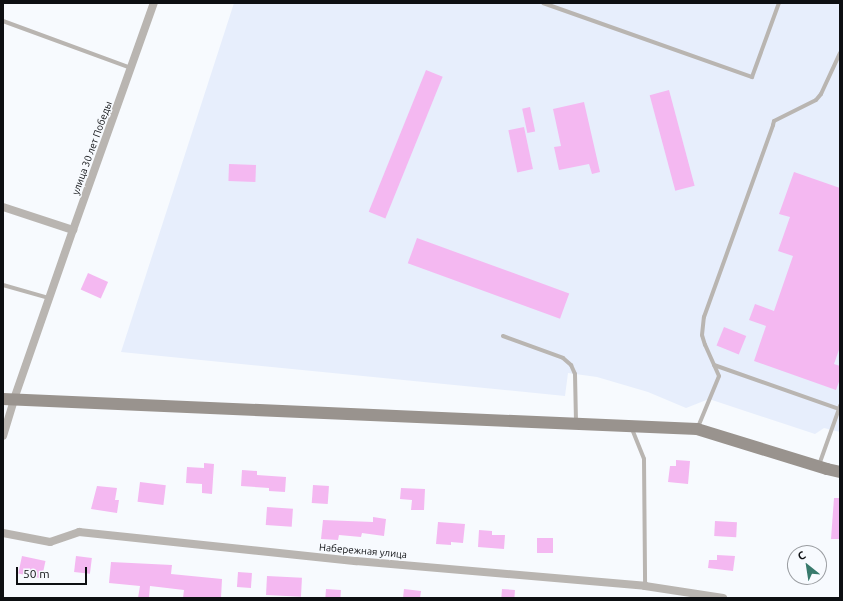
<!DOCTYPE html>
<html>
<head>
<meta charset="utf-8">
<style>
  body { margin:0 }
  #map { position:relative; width:843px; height:601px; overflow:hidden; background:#f7fafe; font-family:Ubuntu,sans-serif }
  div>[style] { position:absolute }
  .built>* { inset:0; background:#e7eefc }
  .building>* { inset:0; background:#f4b8f1; transform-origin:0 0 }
  .lane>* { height:4px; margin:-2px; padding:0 2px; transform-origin:2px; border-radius:2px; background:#b9b5b1 }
  .street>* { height:8px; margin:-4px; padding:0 4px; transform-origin:4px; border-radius:4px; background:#b9b5b1 }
  .secondary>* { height:12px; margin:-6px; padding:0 6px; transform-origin:6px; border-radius:6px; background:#99938e }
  span { translate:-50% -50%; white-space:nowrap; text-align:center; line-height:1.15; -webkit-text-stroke:3px #f7fafe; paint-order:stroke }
  .street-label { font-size:10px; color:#0d0f12 }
  .frame { position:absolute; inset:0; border:4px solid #0d0f12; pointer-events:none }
  .north { position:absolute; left:787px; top:545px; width:40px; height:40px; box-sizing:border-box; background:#f7fafe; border:1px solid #999ca0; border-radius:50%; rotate:330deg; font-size:11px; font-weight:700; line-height:16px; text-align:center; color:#0d0f12 }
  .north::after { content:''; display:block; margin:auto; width:14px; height:18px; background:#387a6c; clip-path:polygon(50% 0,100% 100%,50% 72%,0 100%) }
  .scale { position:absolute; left:16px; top:567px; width:71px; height:18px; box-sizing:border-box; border:2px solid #0d0f12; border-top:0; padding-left:5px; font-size:12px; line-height:14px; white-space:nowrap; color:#0d0f12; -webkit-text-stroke:3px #f7fafe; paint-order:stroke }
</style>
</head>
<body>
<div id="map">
  <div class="built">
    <div style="clip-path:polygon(234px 3px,840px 3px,840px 432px,824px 428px,815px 434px,709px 399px,686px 408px,648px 392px,597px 377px,568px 373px,565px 396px,121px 352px)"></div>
  </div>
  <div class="building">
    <div style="left:426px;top:70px;width:18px;height:153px;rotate:22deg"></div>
    <div style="left:669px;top:90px;width:99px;height:20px;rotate:75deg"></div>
    <div style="clip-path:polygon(584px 102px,600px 172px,592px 174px,589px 164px,559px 170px,554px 147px,561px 146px,553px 109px)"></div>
    <div style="left:530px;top:107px;width:25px;height:8px;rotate:78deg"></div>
    <div style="left:524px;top:127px;width:43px;height:16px;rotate:78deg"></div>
    <div style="left:229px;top:164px;width:27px;height:17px;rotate:2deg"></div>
    <div style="clip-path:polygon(794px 172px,840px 188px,840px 347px,834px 364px,840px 366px,840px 379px,836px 390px,754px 361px,766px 326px,749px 320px,755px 304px,774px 311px,793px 256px,778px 251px,790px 217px,779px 214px)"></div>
    <div style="left:417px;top:238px;width:162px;height:27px;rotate:20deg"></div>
    <div style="left:88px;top:273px;width:22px;height:18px;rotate:24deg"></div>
    <div style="left:724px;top:327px;width:24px;height:20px;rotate:22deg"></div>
    <div style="clip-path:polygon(676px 460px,690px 461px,688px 484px,668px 482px,670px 466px,676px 466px)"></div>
    <div style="clip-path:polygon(204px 463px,214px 464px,212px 494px,202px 493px,202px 484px,186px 483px,187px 467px,204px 468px)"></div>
    <div style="clip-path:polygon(242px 470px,257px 471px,257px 475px,286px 477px,285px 492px,269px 491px,269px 488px,241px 486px)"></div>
    <div style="left:140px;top:482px;width:26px;height:20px;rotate:7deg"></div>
    <div style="left:313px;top:485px;width:16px;height:18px;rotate:4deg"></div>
    <div style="clip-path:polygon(97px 486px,117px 488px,115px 500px,119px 500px,117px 513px,91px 509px)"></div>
    <div style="clip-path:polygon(401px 488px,425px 489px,424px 510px,411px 510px,412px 500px,400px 499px)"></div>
    <div style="clip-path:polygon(834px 498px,840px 498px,840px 539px,831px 539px)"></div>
    <div style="left:267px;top:507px;width:26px;height:18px;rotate:4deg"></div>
    <div style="clip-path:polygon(373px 517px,386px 519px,384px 536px,362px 533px,361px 537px,339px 535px,338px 540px,321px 539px,323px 520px,373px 522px)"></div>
    <div style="left:715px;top:521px;width:22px;height:15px;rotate:3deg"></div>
    <div style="clip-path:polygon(438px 522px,465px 524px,463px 543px,451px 542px,451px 545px,436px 544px)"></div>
    <div style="clip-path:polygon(479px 530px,492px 531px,492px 535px,505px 535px,504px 549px,478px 547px)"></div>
    <div style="left:537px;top:538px;width:16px;height:15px"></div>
    <div style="clip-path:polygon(717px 555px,735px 556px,733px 571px,708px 568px,709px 560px,717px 560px)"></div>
    <div style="left:22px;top:556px;width:24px;height:18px;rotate:12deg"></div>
    <div style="left:76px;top:556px;width:16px;height:16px;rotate:7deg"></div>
    <div style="clip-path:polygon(111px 562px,172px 565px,171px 574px,222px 579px,221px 598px,183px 598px,184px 590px,150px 586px,149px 598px,138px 598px,140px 586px,109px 583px)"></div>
    <div style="left:238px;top:572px;width:14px;height:15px;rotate:4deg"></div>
    <div style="left:267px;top:576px;width:35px;height:19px;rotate:3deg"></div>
    <div style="left:326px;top:589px;width:15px;height:9px;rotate:4deg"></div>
    <div style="clip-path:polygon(404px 589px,421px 591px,420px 598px,403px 598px)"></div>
    <div style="left:502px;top:589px;width:13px;height:9px;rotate:4deg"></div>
  </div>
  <div class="lane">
    <div style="left:543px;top:3px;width:222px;rotate:19.5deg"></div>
    <div style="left:752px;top:77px;width:79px;rotate:-70deg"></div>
    <div style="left:3px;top:21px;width:136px;rotate:20.2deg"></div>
    <div style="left:3px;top:285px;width:48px;rotate:15.8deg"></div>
    <div style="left:503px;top:336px;width:64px;rotate:20.1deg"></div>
    <div style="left:563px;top:358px;width:11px;rotate:41deg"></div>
    <div style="left:571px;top:365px;width:10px;rotate:66deg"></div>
    <div style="left:575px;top:374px;width:47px;rotate:88.8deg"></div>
    <div style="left:714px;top:365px;width:133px;rotate:19.4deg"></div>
    <div style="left:698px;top:427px;width:55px;rotate:-67.6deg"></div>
    <div style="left:719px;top:376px;width:34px;rotate:-114deg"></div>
    <div style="left:705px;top:345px;width:10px;rotate:-107deg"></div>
    <div style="left:702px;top:335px;width:18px;rotate:-84deg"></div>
    <div style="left:704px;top:317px;width:204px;rotate:-70.2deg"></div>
    <div style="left:773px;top:125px;width:4px;rotate:-76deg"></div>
    <div style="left:774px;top:121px;width:47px;rotate:-26.6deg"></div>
    <div style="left:816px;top:100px;width:8px;rotate:-50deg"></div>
    <div style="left:821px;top:94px;width:45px;rotate:-65.1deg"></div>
    <div style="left:632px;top:429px;width:32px;rotate:68deg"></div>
    <div style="left:644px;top:459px;width:127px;rotate:89.5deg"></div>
    <div style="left:819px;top:465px;width:63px;rotate:-70.4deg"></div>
  </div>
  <div class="street">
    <div style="left:3px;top:207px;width:74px;rotate:18.2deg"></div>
    <div style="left:73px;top:230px;width:241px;rotate:-70.4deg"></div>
    <div style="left:3px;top:436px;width:39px;rotate:-73deg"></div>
    <div style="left:14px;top:399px;width:179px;rotate:-70.8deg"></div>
    <div style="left:3px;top:533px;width:48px;rotate:10.8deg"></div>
    <div style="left:50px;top:542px;width:31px;rotate:-19deg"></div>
    <div style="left:79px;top:532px;width:279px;rotate:6deg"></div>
    <div style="left:356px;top:561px;width:290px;rotate:4.9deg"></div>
    <div style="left:645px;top:586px;width:79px;rotate:8.7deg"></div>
  </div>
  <div class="secondary">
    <div style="left:3px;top:399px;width:695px;rotate:2.48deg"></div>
    <div style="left:697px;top:429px;width:136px;rotate:17.1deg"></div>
    <div style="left:827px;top:469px;width:13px;rotate:13deg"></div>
  </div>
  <div class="street-label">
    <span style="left:92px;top:148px;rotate:-70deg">улица 30 лет Победы</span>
    <span style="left:363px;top:551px;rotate:5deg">Набережная улица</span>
  </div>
  <div class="frame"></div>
  <div class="north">С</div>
  <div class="scale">50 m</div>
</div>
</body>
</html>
